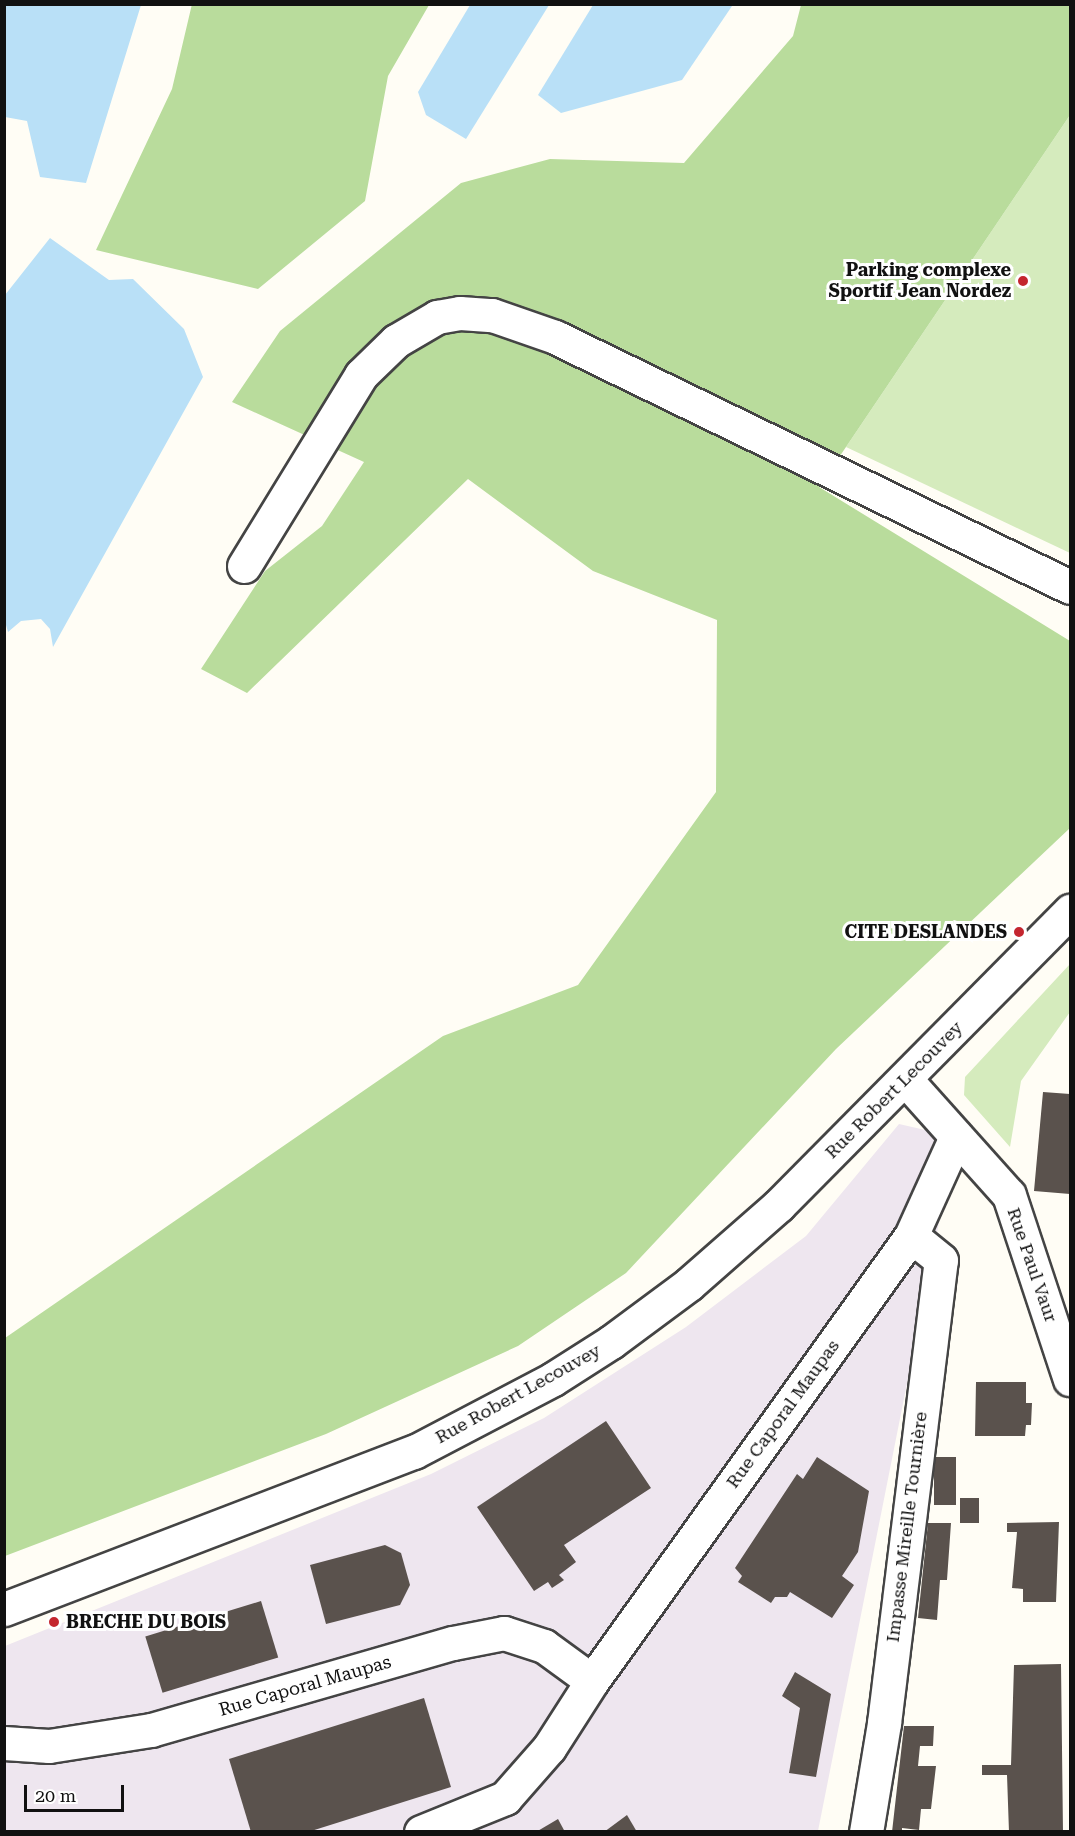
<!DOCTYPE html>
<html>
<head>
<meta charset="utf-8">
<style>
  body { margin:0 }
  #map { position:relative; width:1075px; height:1836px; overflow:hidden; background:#fffdf5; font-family:"Roboto Serif",serif }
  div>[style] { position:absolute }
  .industrial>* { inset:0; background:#eee6ef }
  .green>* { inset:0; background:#d5ebbd }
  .forest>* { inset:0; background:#b9dc9c }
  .water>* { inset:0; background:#b9e0f7 }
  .building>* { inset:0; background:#5a524d; transform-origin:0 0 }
  .roads { filter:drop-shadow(2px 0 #444) drop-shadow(-2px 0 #444) drop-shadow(0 2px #444) drop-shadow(0 -2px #444) }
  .minor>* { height:33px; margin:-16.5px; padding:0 16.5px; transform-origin:16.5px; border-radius:16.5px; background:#fff }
  .dots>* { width:16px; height:16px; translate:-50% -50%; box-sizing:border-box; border:3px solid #fff; border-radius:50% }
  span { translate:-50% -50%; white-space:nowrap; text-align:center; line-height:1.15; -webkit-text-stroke:6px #fff; paint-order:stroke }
  .poi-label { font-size:18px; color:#111; font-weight:700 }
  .right { translate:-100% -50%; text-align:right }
  .left { translate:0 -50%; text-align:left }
  .street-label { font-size:18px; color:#111 }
  .frame { position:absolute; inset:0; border:6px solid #111; pointer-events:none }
  .scale { position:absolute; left:24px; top:1785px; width:100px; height:27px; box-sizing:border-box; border:3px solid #111; border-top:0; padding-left:8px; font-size:18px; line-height:21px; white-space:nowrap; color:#111; -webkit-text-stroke:4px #fff; paint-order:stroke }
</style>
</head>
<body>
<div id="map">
  <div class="industrial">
    <div style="clip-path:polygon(899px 1124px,956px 1137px,818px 1831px,5px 1832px,5px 1646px,431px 1474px,544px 1418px,686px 1327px,806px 1236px)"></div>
  </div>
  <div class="green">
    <div style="clip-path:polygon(1070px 115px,1070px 553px,846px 447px)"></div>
    <div style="clip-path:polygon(1070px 964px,1070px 1012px,1021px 1081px,1010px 1147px,964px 1095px,965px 1077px)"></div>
  </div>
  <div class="forest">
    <div style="clip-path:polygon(192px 4px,429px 5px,388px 76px,365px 201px,258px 289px,96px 250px,172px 89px)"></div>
    <div style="clip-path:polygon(801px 5px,1070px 5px,1070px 115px,819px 487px,1070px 641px,1070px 828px,836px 1049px,626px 1273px,518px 1346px,326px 1434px,5px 1556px,5px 1338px,443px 1036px,578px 985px,716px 792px,717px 620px,593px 571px,468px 479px,247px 693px,201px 669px,265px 571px,322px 526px,364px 462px,232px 402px,280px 331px,461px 183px,550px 159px,684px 163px,793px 36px)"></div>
  </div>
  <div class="water">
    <div style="clip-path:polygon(4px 5px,141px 5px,86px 183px,40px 177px,27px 121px,5px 117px)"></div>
    <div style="clip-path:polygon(470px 5px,549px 5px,466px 139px,426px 115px,418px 92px)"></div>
    <div style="clip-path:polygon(593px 5px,732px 4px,732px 6px,682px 80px,561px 113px,538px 95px)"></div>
    <div style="clip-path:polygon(50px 238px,109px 280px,133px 279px,184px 329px,203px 377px,53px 647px,50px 629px,41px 619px,21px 621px,8px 632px,4px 618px,5px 295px)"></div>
  </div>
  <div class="building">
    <div style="clip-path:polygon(1043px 1092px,1070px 1094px,1070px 1194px,1034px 1191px)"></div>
    <div style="clip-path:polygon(976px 1382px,1026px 1382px,1026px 1403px,1032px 1403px,1031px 1425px,1026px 1425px,1025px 1436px,975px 1436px)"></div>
    <div style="clip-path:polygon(606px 1421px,651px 1488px,564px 1545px,576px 1562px,559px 1575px,564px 1580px,552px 1588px,548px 1582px,534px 1591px,477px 1507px)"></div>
    <div style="clip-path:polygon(817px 1457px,869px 1491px,858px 1552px,842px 1576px,854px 1585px,832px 1618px,790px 1592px,787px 1597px,775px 1597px,771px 1603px,738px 1582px,742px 1576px,735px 1568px,797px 1474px,803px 1479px)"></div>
    <div style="left:934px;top:1457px;width:22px;height:48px"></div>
    <div style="left:979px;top:1498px;width:25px;height:19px;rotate:90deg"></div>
    <div style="clip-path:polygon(1059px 1522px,1056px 1602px,1023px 1602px,1023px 1589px,1012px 1588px,1017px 1532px,1007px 1532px,1007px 1523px)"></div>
    <div style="clip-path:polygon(928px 1523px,951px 1523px,947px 1580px,940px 1580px,937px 1620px,918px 1618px)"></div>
    <div style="clip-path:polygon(385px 1545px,401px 1553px,410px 1585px,400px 1605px,326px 1624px,310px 1565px)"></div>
    <div style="left:261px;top:1601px;width:59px;height:121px;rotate:73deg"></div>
    <div style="clip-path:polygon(1061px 1664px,1063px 1832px,1009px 1832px,1007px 1775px,982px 1775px,982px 1765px,1011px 1765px,1014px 1665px)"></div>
    <div style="clip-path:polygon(795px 1672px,831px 1694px,816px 1777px,789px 1773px,800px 1708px,782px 1696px)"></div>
    <div style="clip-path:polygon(424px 1698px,451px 1787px,308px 1832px,251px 1832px,229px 1759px)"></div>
    <div style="clip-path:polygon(904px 1726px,934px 1726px,933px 1746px,920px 1746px,918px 1766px,936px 1766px,931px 1809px,921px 1809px,919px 1830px,902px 1828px,902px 1832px,892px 1832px)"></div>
    <div style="clip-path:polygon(627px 1815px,637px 1832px,604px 1832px)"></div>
    <div style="clip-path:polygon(558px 1819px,565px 1832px,536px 1832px)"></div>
  </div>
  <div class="roads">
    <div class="minor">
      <div style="left:244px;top:566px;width:224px;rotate:-58.5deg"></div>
      <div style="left:361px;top:375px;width:49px;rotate:-44.2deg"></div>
      <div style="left:396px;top:341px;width:48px;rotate:-30.3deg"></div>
      <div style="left:437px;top:317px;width:23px;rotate:-10deg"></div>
      <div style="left:460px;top:313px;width:32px;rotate:4deg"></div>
      <div style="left:492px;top:315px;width:67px;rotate:19.2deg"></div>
      <div style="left:555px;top:337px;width:572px;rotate:25.89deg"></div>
      <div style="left:906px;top:1080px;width:154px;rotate:48.2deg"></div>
      <div style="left:1009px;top:1195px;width:194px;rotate:71.7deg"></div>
      <div style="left:4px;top:1609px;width:439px;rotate:-21deg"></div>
      <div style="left:414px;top:1452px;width:157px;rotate:-27.7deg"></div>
      <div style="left:553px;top:1379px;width:69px;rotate:-32.5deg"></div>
      <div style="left:611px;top:1342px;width:97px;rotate:-36.6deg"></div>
      <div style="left:689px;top:1284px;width:120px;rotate:-41.3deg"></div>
      <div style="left:779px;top:1205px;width:414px;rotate:-45.3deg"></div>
      <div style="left:4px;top:1743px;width:45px;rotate:3.8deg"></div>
      <div style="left:49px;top:1746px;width:103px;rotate:-8.9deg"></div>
      <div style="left:151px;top:1730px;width:314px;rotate:-16.1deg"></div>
      <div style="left:453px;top:1643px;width:52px;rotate:-11.1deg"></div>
      <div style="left:504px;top:1633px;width:42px;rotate:18deg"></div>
      <div style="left:544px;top:1646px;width:59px;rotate:36.1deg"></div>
      <div style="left:421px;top:1832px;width:91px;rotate:-22deg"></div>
      <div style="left:505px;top:1798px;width:67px;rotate:-48.7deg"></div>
      <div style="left:549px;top:1748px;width:80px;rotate:-57.3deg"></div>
      <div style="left:592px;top:1681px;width:548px;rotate:-54.37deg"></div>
      <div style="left:911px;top:1236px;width:109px;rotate:-65.6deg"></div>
      <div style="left:866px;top:1832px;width:110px;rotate:-80.6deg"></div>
      <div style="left:884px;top:1723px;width:466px;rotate:-83deg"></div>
      <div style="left:941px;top:1260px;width:38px;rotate:-141deg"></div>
    </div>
  </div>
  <div class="dots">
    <div style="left:1023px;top:281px;background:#c4262e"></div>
    <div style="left:1019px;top:932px;background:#c4262e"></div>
    <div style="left:54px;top:1622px;background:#c4262e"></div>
  </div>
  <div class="poi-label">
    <span class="right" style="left:1011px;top:281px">Parking complexe<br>Sportif Jean Nordez</span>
    <span class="right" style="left:1007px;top:932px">CITE DESLANDES</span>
    <span class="left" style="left:66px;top:1622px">BRECHE DU BOIS</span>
  </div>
  <div class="street-label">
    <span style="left:894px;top:1090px;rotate:-45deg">Rue Robert Lecouvey</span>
    <span style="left:1032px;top:1265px;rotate:71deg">Rue Paul Vaur</span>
    <span style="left:518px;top:1394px;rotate:-29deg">Rue Robert Lecouvey</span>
    <span style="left:783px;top:1414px;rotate:-54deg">Rue Caporal Maupas</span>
    <span style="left:907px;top:1527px;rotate:-83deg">Impasse Mireille Tournière</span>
    <span style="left:305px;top:1686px;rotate:-16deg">Rue Caporal Maupas</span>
  </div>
  <div class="frame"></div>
  <div class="scale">20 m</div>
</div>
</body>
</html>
